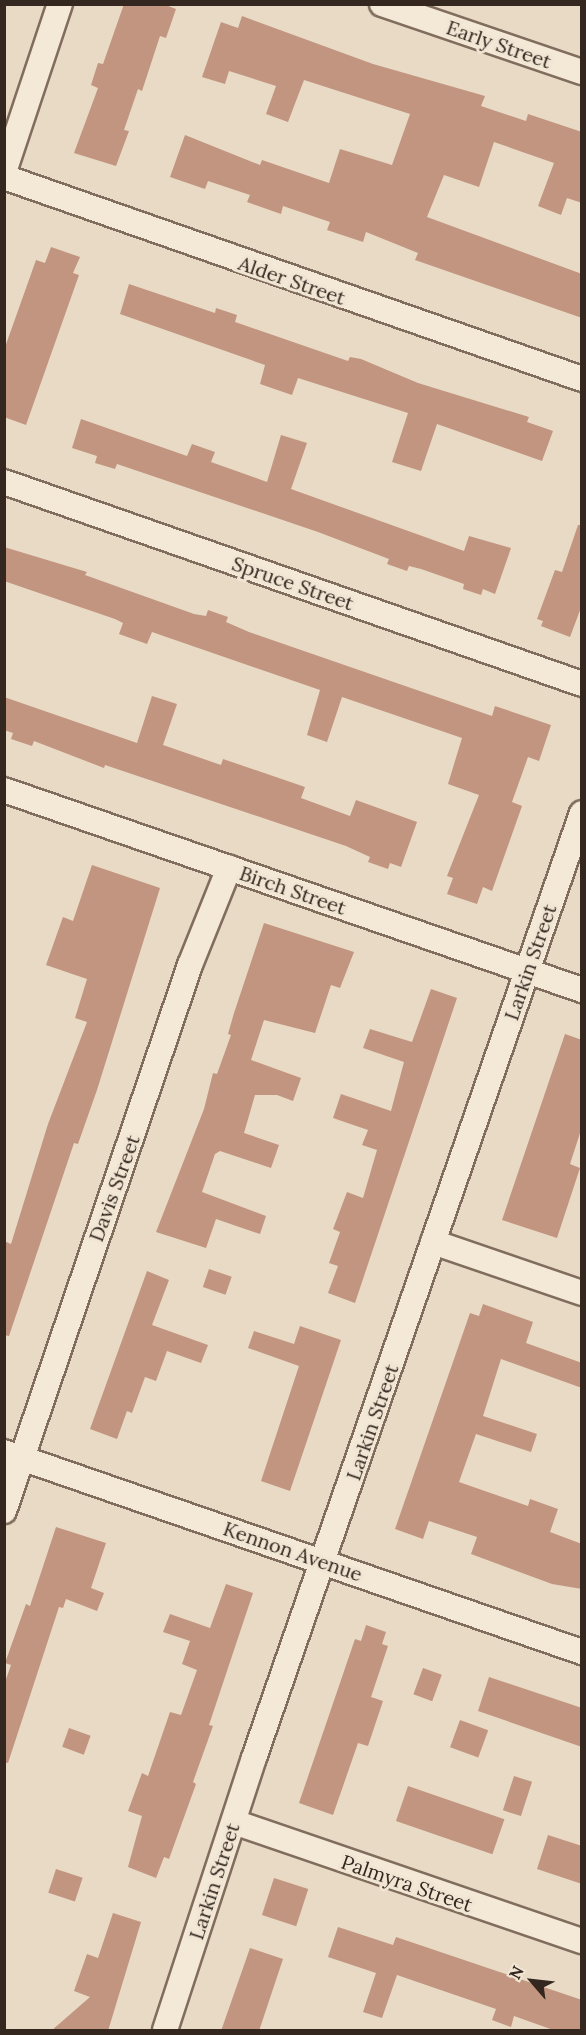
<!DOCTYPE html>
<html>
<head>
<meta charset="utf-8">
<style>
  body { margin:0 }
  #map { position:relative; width:586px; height:2035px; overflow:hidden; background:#e8dac5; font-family:Lora,serif }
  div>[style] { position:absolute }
  .building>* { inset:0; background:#c29580; transform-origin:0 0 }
  .roads { filter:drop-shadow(2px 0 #816d5d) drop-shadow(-2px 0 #816d5d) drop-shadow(0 2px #816d5d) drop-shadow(0 -2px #816d5d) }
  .minor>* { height:24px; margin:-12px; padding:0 12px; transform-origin:12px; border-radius:12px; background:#f4e9d7 }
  span { translate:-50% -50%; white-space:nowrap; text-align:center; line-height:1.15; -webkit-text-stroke:6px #f1e5d4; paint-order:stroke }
  .street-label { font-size:20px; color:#33271f }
  .frame { position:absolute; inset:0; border:6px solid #33271f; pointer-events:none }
  .north { position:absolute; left:502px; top:1951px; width:60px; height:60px; -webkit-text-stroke:4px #f1e5d4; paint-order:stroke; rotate:298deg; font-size:16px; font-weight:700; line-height:24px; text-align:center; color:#33271f }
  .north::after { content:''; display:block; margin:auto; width:21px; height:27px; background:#33271f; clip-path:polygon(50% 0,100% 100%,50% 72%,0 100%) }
</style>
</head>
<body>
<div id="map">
  <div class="building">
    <div style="clip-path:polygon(124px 4px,163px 4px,176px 9px,166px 38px,160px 36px,142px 91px,138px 89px,124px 130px,129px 131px,116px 166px,74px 153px,98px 88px,91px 85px,98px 63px,103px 64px)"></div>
    <div style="clip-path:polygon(242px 16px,373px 64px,485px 96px,481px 106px,526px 121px,528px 114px,582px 132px,582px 203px,567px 198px,561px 215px,538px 206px,554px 163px,494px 142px,479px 187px,444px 175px,427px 217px,582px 274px,582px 318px,415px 260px,418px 253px,366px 232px,363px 242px,327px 230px,330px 222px,283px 206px,281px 214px,247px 202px,250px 195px,208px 181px,205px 189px,170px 177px,185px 135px,260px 165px,262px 160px,329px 183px,340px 149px,392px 165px,410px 114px,304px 80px,288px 122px,266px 114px,276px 86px,229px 71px,225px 84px,202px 77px,221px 22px,238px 28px)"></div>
    <div style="clip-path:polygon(51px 247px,80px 257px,73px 273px,79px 275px,26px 425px,4px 417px,4px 350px,36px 260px,45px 263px)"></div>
    <div style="clip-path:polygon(129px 284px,215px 313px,216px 308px,237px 315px,235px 322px,348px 361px,350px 357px,361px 359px,418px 383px,529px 417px,527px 422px,553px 431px,542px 461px,437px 424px,421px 471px,392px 462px,408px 413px,298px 378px,292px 395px,260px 384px,265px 365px,120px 314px)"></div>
    <div style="clip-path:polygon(81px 419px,187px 456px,192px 444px,215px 452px,211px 462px,267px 482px,281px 435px,307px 443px,291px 489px,464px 551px,469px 536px,511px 548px,495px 594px,483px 589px,481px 595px,463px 589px,464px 584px,421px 569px,409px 566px,407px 571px,387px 564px,389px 559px,318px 532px,117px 464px,115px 469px,95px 463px,97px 456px,72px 448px)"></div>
    <div style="clip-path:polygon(578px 525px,582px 525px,582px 605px,570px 637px,541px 626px,543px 621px,537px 619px,555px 570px,562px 572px)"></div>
    <div style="clip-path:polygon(4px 547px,87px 572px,85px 575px,194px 614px,206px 616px,208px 610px,228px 617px,226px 622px,249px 632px,492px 716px,495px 706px,551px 725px,539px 761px,528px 757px,512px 802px,522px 806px,492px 891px,483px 887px,477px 904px,447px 894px,453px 878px,447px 876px,479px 795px,448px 784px,462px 738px,342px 697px,327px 742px,307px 735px,320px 690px,152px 632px,147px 644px,119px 634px,123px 623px,115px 619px,4px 581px)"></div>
    <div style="clip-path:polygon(152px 696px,177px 704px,163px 745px,221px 765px,223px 759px,305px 787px,301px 798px,350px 816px,356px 800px,417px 822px,401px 867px,390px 863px,388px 869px,368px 862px,370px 857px,346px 846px,105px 765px,104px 768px,34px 741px,32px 746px,11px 739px,13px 733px,4px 730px,4px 697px,137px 743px)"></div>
    <div style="clip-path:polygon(92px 865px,160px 888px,97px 1090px,78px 1144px,74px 1143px,9px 1336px,4px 1335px,4px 1241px,11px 1244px,48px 1124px,87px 1022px,75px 1018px,87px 979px,46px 965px,63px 917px,73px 921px)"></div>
    <div style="clip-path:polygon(264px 923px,354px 952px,340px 988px,331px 985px,315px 1033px,264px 1020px,251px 1060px,301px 1078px,293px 1101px,277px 1095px,255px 1095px,244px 1133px,279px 1145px,271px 1168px,220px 1151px,215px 1154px,202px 1192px,266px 1216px,260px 1234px,216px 1219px,206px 1248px,156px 1232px,204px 1109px,213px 1073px,217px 1074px,231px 1035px,228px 1034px,234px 1013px)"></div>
    <div style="clip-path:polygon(431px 989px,457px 998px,355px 1303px,328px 1293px,338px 1266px,329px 1263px,340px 1232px,333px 1229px,347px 1192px,363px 1198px,377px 1150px,362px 1145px,368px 1130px,333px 1118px,341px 1094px,391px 1111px,404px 1062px,363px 1048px,370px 1029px,412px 1042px)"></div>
    <div style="clip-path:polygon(565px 1034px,582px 1040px,582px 1127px,570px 1164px,580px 1168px,557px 1238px,502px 1220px)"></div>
    <div style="left:209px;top:1269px;width:24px;height:19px;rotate:19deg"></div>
    <div style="clip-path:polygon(147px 1271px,169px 1280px,152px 1325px,208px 1345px,201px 1363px,167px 1351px,156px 1381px,145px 1377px,132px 1413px,127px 1411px,117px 1439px,90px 1429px)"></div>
    <div style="clip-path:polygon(483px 1304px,533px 1322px,526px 1343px,582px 1363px,582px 1388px,501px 1359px,483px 1416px,537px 1434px,531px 1452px,476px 1434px,459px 1482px,528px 1506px,530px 1499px,558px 1509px,550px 1532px,582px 1544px,582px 1589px,552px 1584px,471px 1554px,477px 1537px,429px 1521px,423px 1539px,395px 1529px,470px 1313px,479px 1316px)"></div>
    <div style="clip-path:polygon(300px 1326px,341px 1340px,290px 1491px,261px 1481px,299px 1366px,248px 1348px,254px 1331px,294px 1344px)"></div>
    <div style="clip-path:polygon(56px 1527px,106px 1543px,91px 1588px,104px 1593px,97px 1611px,66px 1599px,63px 1608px,59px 1607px,8px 1763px,4px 1762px,4px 1685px,11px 1665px,5px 1663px,26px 1604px,30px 1606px)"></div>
    <div style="clip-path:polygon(226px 1584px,253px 1593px,209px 1725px,213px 1726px,193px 1782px,196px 1784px,169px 1859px,164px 1857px,156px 1878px,128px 1867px,142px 1816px,128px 1811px,142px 1773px,148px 1776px,170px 1712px,181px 1715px,197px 1670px,182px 1664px,190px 1641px,163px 1632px,170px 1614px,210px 1628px)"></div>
    <div style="clip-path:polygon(366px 1625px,386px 1632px,382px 1644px,388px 1646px,371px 1697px,383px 1701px,368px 1746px,358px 1743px,333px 1815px,299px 1803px,355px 1639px,361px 1641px)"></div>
    <div style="left:423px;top:1668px;width:20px;height:28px;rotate:20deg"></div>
    <div style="clip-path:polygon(489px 1677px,582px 1708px,582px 1747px,478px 1711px)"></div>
    <div style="left:460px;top:1720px;width:30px;height:29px;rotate:20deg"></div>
    <div style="left:69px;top:1728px;width:23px;height:20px;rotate:20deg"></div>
    <div style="left:514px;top:1776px;width:19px;height:36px;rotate:18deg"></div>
    <div style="left:408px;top:1786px;width:102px;height:37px;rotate:19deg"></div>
    <div style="clip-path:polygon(548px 1835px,582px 1846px,582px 1884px,537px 1869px)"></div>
    <div style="left:56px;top:1869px;width:28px;height:25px;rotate:18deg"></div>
    <div style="left:274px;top:1878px;width:36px;height:39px;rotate:18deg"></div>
    <div style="clip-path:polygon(113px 1913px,141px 1922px,108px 2031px,51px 2031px,90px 1997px,74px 1991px,87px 1954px,98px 1958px)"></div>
    <div style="clip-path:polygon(338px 1927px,393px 1945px,396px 1937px,582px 2000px,582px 2031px,556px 2031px,514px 2016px,511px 2027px,492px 2020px,496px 2009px,397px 1975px,382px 2018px,363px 2012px,376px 1973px,328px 1957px)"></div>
    <div style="clip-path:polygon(250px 1948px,283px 1959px,259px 2031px,221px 2031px)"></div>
  </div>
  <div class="roads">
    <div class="minor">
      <div style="left:382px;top:4px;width:211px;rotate:18.8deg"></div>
      <div style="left:4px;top:172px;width:177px;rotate:-71.6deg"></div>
      <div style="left:4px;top:177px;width:612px;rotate:19.26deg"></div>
      <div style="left:4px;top:482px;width:612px;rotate:19.26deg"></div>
      <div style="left:4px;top:790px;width:612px;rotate:19.09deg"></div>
      <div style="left:433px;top:1242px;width:157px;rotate:18.9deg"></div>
      <div style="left:4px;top:1452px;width:612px;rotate:19.09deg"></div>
      <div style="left:4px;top:1511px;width:577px;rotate:-71.19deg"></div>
      <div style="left:190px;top:965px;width:105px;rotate:-68.1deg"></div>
      <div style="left:234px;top:1822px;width:368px;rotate:18.9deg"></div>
      <div style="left:165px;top:2030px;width:286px;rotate:-71.9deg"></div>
      <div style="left:254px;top:1758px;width:1000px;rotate:-70.86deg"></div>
    </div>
  </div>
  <div class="street-label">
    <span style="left:499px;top:44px;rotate:19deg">Early Street</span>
    <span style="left:292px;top:280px;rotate:19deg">Alder Street</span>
    <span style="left:293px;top:583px;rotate:19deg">Spruce Street</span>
    <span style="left:293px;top:890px;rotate:19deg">Birch Street</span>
    <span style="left:530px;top:962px;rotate:-71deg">Larkin Street</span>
    <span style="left:114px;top:1188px;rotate:-70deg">Davis Street</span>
    <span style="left:372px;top:1422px;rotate:-71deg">Larkin Street</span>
    <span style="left:293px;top:1551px;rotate:19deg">Kennon Avenue</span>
    <span style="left:214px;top:1881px;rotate:-72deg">Larkin Street</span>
    <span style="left:407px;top:1883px;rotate:19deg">Palmyra Street</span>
  </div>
  <div class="frame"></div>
  <div class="north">N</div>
</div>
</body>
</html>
